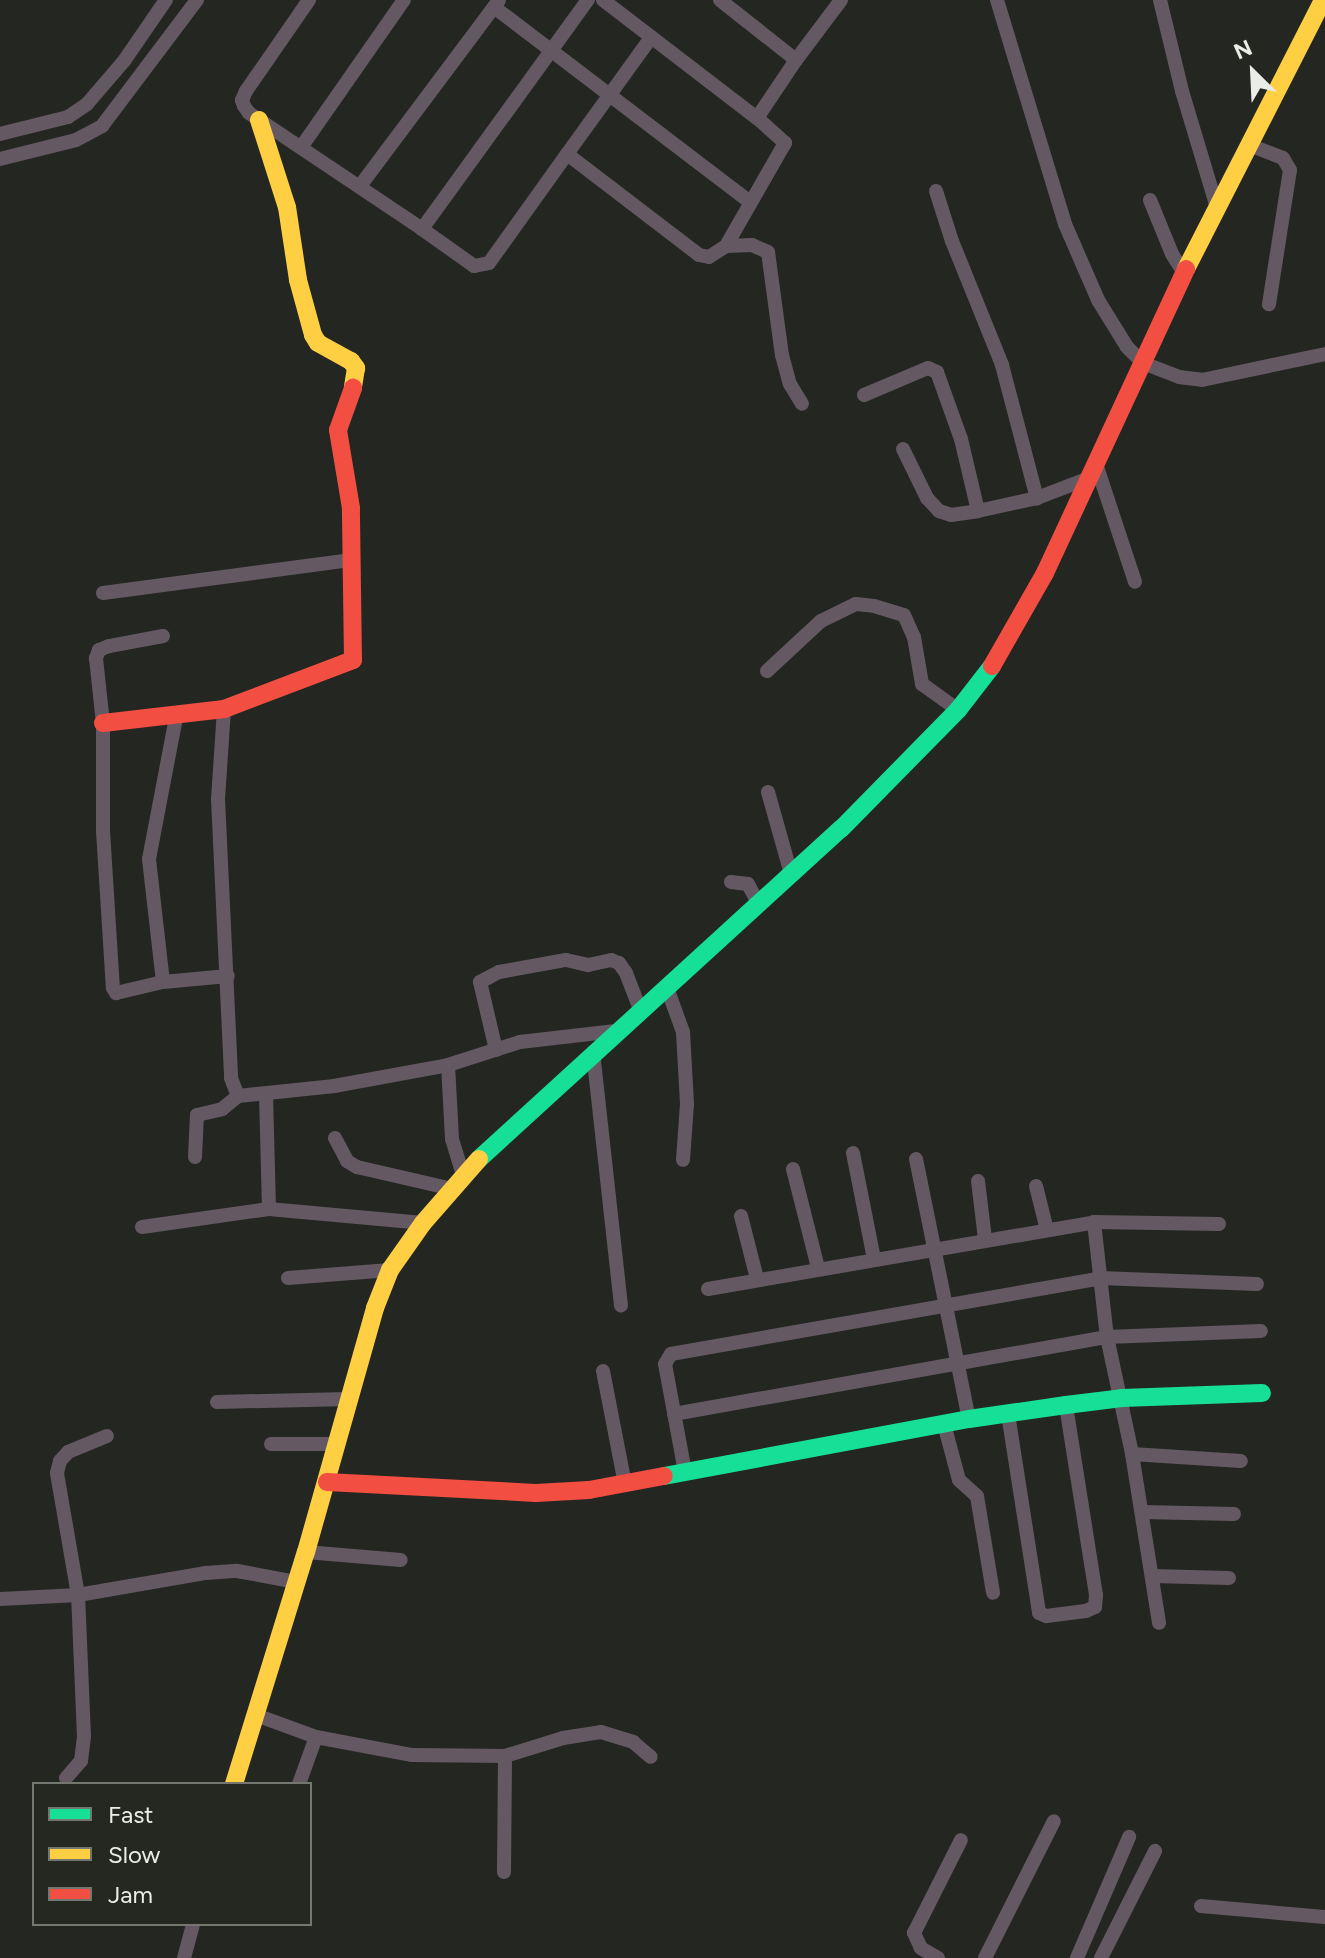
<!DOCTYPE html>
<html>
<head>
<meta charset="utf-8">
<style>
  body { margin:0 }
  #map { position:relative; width:1325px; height:1958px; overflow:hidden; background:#242622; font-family:Figtree,sans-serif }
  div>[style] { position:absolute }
  .street>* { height:14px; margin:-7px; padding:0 7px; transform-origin:7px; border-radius:7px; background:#645962 }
  .fast>* { height:18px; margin:-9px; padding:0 9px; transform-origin:9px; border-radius:9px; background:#16e098 }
  .slow>* { height:18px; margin:-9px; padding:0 9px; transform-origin:9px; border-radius:9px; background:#ffcf43 }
  .jam>* { height:18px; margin:-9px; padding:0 9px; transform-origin:9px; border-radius:9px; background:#f24e42 }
  span { translate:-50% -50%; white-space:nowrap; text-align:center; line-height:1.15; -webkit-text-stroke:8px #252820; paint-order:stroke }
  .legend { position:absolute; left:32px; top:1782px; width:280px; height:144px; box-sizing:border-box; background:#252820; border:2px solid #747670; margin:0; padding:10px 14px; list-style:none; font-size:24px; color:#eaece7 }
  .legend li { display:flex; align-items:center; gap:16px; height:40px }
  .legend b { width:40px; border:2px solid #747670 }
  .north { position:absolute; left:1213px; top:32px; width:80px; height:80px; -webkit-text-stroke:6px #252820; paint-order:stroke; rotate:336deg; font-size:22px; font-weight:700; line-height:32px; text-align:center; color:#eaece7 }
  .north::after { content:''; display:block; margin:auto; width:28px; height:36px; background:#eaece7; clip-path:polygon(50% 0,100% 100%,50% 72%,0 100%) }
</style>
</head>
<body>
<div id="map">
  <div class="street">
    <div style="left:309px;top:0;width:111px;rotate:124.7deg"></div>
    <div style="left:246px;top:91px;width:10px;rotate:114deg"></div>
    <div style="left:242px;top:100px;width:6px;rotate:72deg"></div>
    <div style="left:244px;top:106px;width:9px;rotate:54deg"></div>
    <div style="left:249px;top:113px;width:208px;rotate:33.8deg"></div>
    <div style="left:422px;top:229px;width:283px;rotate:-54.1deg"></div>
    <div style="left:603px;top:0;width:194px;rotate:37.5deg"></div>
    <div style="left:757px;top:118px;width:70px;rotate:-56.1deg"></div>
    <div style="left:720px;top:0;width:97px;rotate:38.3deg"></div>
    <div style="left:796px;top:60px;width:75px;rotate:-53.1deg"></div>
    <div style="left:997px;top:0;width:234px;rotate:73.1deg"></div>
    <div style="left:1065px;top:224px;width:83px;rotate:66.5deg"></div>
    <div style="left:1098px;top:300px;width:55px;rotate:58.3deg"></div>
    <div style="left:1127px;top:347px;width:23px;rotate:45deg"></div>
    <div style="left:1143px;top:363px;width:39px;rotate:21deg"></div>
    <div style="left:1179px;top:377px;width:23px;rotate:7deg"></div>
    <div style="left:1202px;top:380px;width:126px;rotate:-11.9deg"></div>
    <div style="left:1160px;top:0;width:94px;rotate:76.4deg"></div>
    <div style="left:1182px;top:91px;width:122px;rotate:73.3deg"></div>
    <div style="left:494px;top:7px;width:320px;rotate:37.3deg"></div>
    <div style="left:0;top:134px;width:70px;rotate:-14deg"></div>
    <div style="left:68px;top:117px;width:23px;rotate:-34deg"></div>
    <div style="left:87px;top:104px;width:57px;rotate:-49.3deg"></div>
    <div style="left:124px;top:61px;width:74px;rotate:-55.5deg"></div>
    <div style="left:1249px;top:145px;width:36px;rotate:21deg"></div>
    <div style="left:1283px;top:158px;width:14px;rotate:60deg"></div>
    <div style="left:1290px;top:170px;width:136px;rotate:98.9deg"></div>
    <div style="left:302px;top:146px;width:178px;rotate:-55.1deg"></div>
    <div style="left:567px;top:154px;width:142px;rotate:-54.2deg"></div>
    <div style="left:0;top:159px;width:78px;rotate:-14deg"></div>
    <div style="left:76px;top:140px;width:30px;rotate:-28deg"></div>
    <div style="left:102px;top:126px;width:158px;rotate:-53deg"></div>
    <div style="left:360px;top:186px;width:232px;rotate:-53.2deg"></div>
    <div style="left:936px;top:191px;width:52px;rotate:72.3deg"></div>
    <div style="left:952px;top:241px;width:134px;rotate:68deg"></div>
    <div style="left:1002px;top:365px;width:138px;rotate:75.3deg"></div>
    <div style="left:1150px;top:200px;width:58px;rotate:67.8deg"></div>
    <div style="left:1172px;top:254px;width:22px;rotate:58deg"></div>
    <div style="left:422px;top:229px;width:64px;rotate:35.4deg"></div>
    <div style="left:474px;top:266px;width:15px;rotate:-11deg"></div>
    <div style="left:489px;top:263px;width:134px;rotate:-54.4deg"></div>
    <div style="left:567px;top:154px;width:166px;rotate:37.4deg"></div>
    <div style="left:699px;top:255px;width:10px;rotate:11deg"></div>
    <div style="left:709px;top:257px;width:20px;rotate:-33deg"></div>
    <div style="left:726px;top:246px;width:119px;rotate:-60.2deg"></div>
    <div style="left:785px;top:143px;width:38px;rotate:-138deg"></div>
    <div style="left:726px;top:246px;width:26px;rotate:-2deg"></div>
    <div style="left:752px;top:245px;width:17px;rotate:24deg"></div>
    <div style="left:768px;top:252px;width:104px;rotate:82.3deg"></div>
    <div style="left:782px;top:355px;width:30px;rotate:75deg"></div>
    <div style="left:790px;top:384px;width:23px;rotate:59deg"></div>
    <div style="left:864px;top:395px;width:69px;rotate:-22.9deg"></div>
    <div style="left:928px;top:368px;width:10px;rotate:24deg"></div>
    <div style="left:937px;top:372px;width:71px;rotate:70.3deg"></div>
    <div style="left:961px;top:439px;width:74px;rotate:76.7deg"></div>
    <div style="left:978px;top:511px;width:60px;rotate:-12.4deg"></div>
    <div style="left:1037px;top:498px;width:56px;rotate:-21deg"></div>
    <div style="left:903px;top:449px;width:55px;rotate:63.9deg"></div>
    <div style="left:927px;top:498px;width:18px;rotate:47deg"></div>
    <div style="left:939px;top:511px;width:13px;rotate:18deg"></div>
    <div style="left:951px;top:515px;width:27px;rotate:-8deg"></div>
    <div style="left:1096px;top:464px;width:124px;rotate:71.7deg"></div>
    <div style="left:103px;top:593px;width:249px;rotate:-7.6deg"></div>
    <div style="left:163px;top:636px;width:55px;rotate:169.5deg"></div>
    <div style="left:109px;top:646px;width:11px;rotate:158deg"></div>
    <div style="left:99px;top:650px;width:9px;rotate:111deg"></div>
    <div style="left:96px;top:658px;width:65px;rotate:83.9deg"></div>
    <div style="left:103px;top:723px;width:108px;rotate:90deg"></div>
    <div style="left:103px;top:831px;width:157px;rotate:86.4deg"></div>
    <div style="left:113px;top:988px;width:6px;rotate:59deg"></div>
    <div style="left:116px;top:993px;width:48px;rotate:-13.2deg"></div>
    <div style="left:163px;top:982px;width:65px;rotate:-5.3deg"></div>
    <div style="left:767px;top:671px;width:74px;rotate:-42.8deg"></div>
    <div style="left:821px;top:621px;width:39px;rotate:-26deg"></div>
    <div style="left:856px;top:604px;width:18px;rotate:6deg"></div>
    <div style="left:874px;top:606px;width:31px;rotate:17deg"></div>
    <div style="left:904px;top:615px;width:24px;rotate:66deg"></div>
    <div style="left:914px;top:637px;width:48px;rotate:80.3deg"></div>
    <div style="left:922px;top:684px;width:44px;rotate:35.8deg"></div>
    <div style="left:224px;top:709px;width:90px;rotate:93.8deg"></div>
    <div style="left:218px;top:799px;width:279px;rotate:87.3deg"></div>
    <div style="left:231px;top:1078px;width:19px;rotate:69deg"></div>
    <div style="left:238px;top:1096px;width:97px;rotate:-5.9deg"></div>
    <div style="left:334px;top:1086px;width:116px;rotate:-10.4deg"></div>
    <div style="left:448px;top:1065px;width:76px;rotate:-17.7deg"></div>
    <div style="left:520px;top:1042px;width:96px;rotate:-6.6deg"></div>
    <div style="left:768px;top:792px;width:85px;rotate:74.3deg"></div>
    <div style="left:731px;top:882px;width:17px;rotate:7deg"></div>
    <div style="left:748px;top:884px;width:24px;rotate:62deg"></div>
    <div style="left:163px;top:982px;width:124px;rotate:-96.5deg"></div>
    <div style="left:149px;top:859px;width:145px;rotate:-79.2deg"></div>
    <div style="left:667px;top:988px;width:47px;rotate:70deg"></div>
    <div style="left:683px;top:1032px;width:72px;rotate:86.8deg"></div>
    <div style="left:687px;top:1104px;width:56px;rotate:94.1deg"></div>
    <div style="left:496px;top:1050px;width:70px;rotate:-103.2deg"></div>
    <div style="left:480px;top:982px;width:21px;rotate:-28deg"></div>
    <div style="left:499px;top:972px;width:68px;rotate:-10.2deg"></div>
    <div style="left:566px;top:960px;width:23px;rotate:13deg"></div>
    <div style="left:588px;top:965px;width:24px;rotate:-12deg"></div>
    <div style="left:611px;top:960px;width:9px;rotate:21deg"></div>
    <div style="left:619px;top:963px;width:12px;rotate:55deg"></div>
    <div style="left:626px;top:973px;width:40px;rotate:69deg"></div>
    <div style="left:593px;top:1052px;width:255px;rotate:83.7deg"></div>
    <div style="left:448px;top:1065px;width:74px;rotate:86.9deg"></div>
    <div style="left:452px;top:1139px;width:38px;rotate:73deg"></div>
    <div style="left:266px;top:1094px;width:115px;rotate:88.5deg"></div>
    <div style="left:335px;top:1138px;width:26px;rotate:62deg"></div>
    <div style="left:347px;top:1161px;width:12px;rotate:31deg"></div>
    <div style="left:357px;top:1167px;width:98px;rotate:13deg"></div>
    <div style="left:853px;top:1153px;width:108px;rotate:78.8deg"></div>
    <div style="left:195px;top:1157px;width:42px;rotate:-87.3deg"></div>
    <div style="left:197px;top:1115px;width:26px;rotate:-13deg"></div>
    <div style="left:222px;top:1109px;width:21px;rotate:-39deg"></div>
    <div style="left:916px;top:1159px;width:265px;rotate:78.5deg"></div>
    <div style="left:793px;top:1169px;width:102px;rotate:75.8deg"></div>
    <div style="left:978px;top:1181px;width:58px;rotate:83.1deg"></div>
    <div style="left:1036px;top:1186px;width:45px;rotate:76deg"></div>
    <div style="left:741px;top:1216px;width:65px;rotate:75.7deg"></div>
    <div style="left:1094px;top:1222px;width:116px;rotate:83.6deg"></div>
    <div style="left:1107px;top:1337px;width:120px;rotate:77.9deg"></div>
    <div style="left:1132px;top:1454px;width:171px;rotate:80.9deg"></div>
    <div style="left:142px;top:1227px;width:128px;rotate:-8.1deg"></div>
    <div style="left:269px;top:1209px;width:155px;rotate:5.2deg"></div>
    <div style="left:288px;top:1278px;width:102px;rotate:-4.5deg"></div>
    <div style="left:708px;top:1289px;width:392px;rotate:-9.8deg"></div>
    <div style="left:1094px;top:1222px;width:125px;rotate:0.9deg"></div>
    <div style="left:603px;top:1371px;width:115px;rotate:79deg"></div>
    <div style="left:217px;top:1402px;width:131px;rotate:-1.3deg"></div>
    <div style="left:674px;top:1414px;width:440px;rotate:-10.1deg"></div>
    <div style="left:1107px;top:1337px;width:154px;rotate:-2.2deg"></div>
    <div style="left:1008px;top:1414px;width:201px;rotate:81.1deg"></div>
    <div style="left:1039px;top:1613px;width:8px;rotate:23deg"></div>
    <div style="left:1046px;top:1616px;width:40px;rotate:-7.1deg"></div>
    <div style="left:1086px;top:1611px;width:10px;rotate:-24deg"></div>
    <div style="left:1095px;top:1607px;width:12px;rotate:-85deg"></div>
    <div style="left:1096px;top:1595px;width:192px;rotate:-99deg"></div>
    <div style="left:944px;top:1424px;width:58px;rotate:75deg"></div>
    <div style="left:959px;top:1480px;width:24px;rotate:42deg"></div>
    <div style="left:977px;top:1496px;width:98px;rotate:80.6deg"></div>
    <div style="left:271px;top:1444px;width:64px"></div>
    <div style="left:1132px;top:1454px;width:109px;rotate:3.7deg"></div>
    <div style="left:685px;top:1472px;width:110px;rotate:-100.5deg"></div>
    <div style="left:665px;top:1364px;width:12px;rotate:-59deg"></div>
    <div style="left:671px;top:1354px;width:436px;rotate:-10deg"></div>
    <div style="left:1100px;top:1278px;width:157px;rotate:2.2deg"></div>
    <div style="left:1142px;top:1512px;width:92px;rotate:1.2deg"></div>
    <div style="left:306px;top:1552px;width:95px;rotate:4.8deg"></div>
    <div style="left:1152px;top:1576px;width:77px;rotate:1.5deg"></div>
    <div style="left:0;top:1599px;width:78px;rotate:-2.9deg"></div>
    <div style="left:78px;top:1595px;width:130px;rotate:-9.8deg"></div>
    <div style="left:206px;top:1573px;width:31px;rotate:-4deg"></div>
    <div style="left:237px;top:1571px;width:61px;rotate:10.4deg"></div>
    <div style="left:256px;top:1715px;width:64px;rotate:20.1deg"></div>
    <div style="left:316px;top:1737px;width:98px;rotate:10.6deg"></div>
    <div style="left:412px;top:1755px;width:93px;rotate:0.6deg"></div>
    <div style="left:505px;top:1756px;width:61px;rotate:-17.2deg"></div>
    <div style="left:563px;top:1738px;width:38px;rotate:-9deg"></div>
    <div style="left:601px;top:1732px;width:34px;rotate:17deg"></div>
    <div style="left:633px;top:1742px;width:23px;rotate:40deg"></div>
    <div style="left:66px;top:1778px;width:23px;rotate:-49deg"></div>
    <div style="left:81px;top:1761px;width:24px;rotate:-83deg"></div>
    <div style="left:84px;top:1737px;width:142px;rotate:-92.4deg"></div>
    <div style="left:78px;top:1595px;width:124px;rotate:-99.8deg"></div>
    <div style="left:57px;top:1473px;width:12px;rotate:-76deg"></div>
    <div style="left:60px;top:1461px;width:12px;rotate:-48deg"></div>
    <div style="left:68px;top:1452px;width:42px;rotate:-22.3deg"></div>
    <div style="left:299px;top:1784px;width:50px;rotate:-70.1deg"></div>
    <div style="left:504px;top:1872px;width:116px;rotate:-89.5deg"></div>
    <div style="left:1201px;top:1906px;width:124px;rotate:5.1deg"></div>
    <div style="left:184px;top:1958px;width:35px;rotate:-75deg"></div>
    <div style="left:938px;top:1958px;width:20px;rotate:-150deg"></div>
    <div style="left:921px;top:1948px;width:17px;rotate:-115deg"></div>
    <div style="left:914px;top:1933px;width:104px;rotate:-63.2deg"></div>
    <div style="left:985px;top:1958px;width:153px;rotate:-63.3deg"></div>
    <div style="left:1077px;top:1958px;width:132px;rotate:-66.7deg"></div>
    <div style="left:1101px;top:1958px;width:120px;rotate:-63.2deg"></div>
  </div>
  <div class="fast">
    <div style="left:479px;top:1159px;width:490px;rotate:-42.4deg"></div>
    <div style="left:841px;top:829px;width:167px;rotate:-45.5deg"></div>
    <div style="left:958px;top:710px;width:56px;rotate:-52.3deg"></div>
    <div style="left:664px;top:1476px;width:310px;rotate:-10.6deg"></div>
    <div style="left:969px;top:1419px;width:98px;rotate:-8.2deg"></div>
    <div style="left:1066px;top:1405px;width:56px;rotate:-7.1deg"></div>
    <div style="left:1122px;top:1398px;width:140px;rotate:-2deg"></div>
  </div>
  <div class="slow">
    <div style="left:259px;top:120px;width:91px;rotate:72.2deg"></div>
    <div style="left:287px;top:207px;width:74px;rotate:81.4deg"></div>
    <div style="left:298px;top:280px;width:57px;rotate:74.7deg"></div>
    <div style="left:313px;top:335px;width:9px;rotate:58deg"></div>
    <div style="left:318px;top:343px;width:38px;rotate:29deg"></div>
    <div style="left:351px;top:361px;width:9px;rotate:54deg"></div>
    <div style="left:356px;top:368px;width:20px;rotate:99deg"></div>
    <div style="left:1186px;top:269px;width:302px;rotate:-63deg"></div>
    <div style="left:234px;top:1784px;width:243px;rotate:-72.8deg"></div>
    <div style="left:306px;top:1552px;width:254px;rotate:-74.2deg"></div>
    <div style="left:375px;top:1308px;width:41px;rotate:-68.5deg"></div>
    <div style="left:390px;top:1270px;width:57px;rotate:-54.9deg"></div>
    <div style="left:423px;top:1223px;width:85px;rotate:-48.8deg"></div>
  </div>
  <div class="jam">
    <div style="left:992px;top:666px;width:107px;rotate:-60.3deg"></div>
    <div style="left:1045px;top:573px;width:335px;rotate:-65.1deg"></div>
    <div style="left:103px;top:723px;width:122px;rotate:-6.6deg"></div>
    <div style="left:224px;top:709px;width:138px;rotate:-20.8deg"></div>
    <div style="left:353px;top:660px;width:152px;rotate:-90.8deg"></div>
    <div style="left:351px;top:508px;width:79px;rotate:-99.5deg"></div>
    <div style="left:338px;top:430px;width:45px;rotate:-70.3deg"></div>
    <div style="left:327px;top:1482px;width:209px;rotate:3deg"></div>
    <div style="left:536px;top:1493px;width:53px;rotate:-3.2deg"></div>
    <div style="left:589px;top:1490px;width:76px;rotate:-10.6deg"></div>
  </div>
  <ul class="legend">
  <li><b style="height:10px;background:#16e098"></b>Fast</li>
  <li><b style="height:10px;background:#ffcf43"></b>Slow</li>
  <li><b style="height:10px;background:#f24e42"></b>Jam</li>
  </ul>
  <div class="north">N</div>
</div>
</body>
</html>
